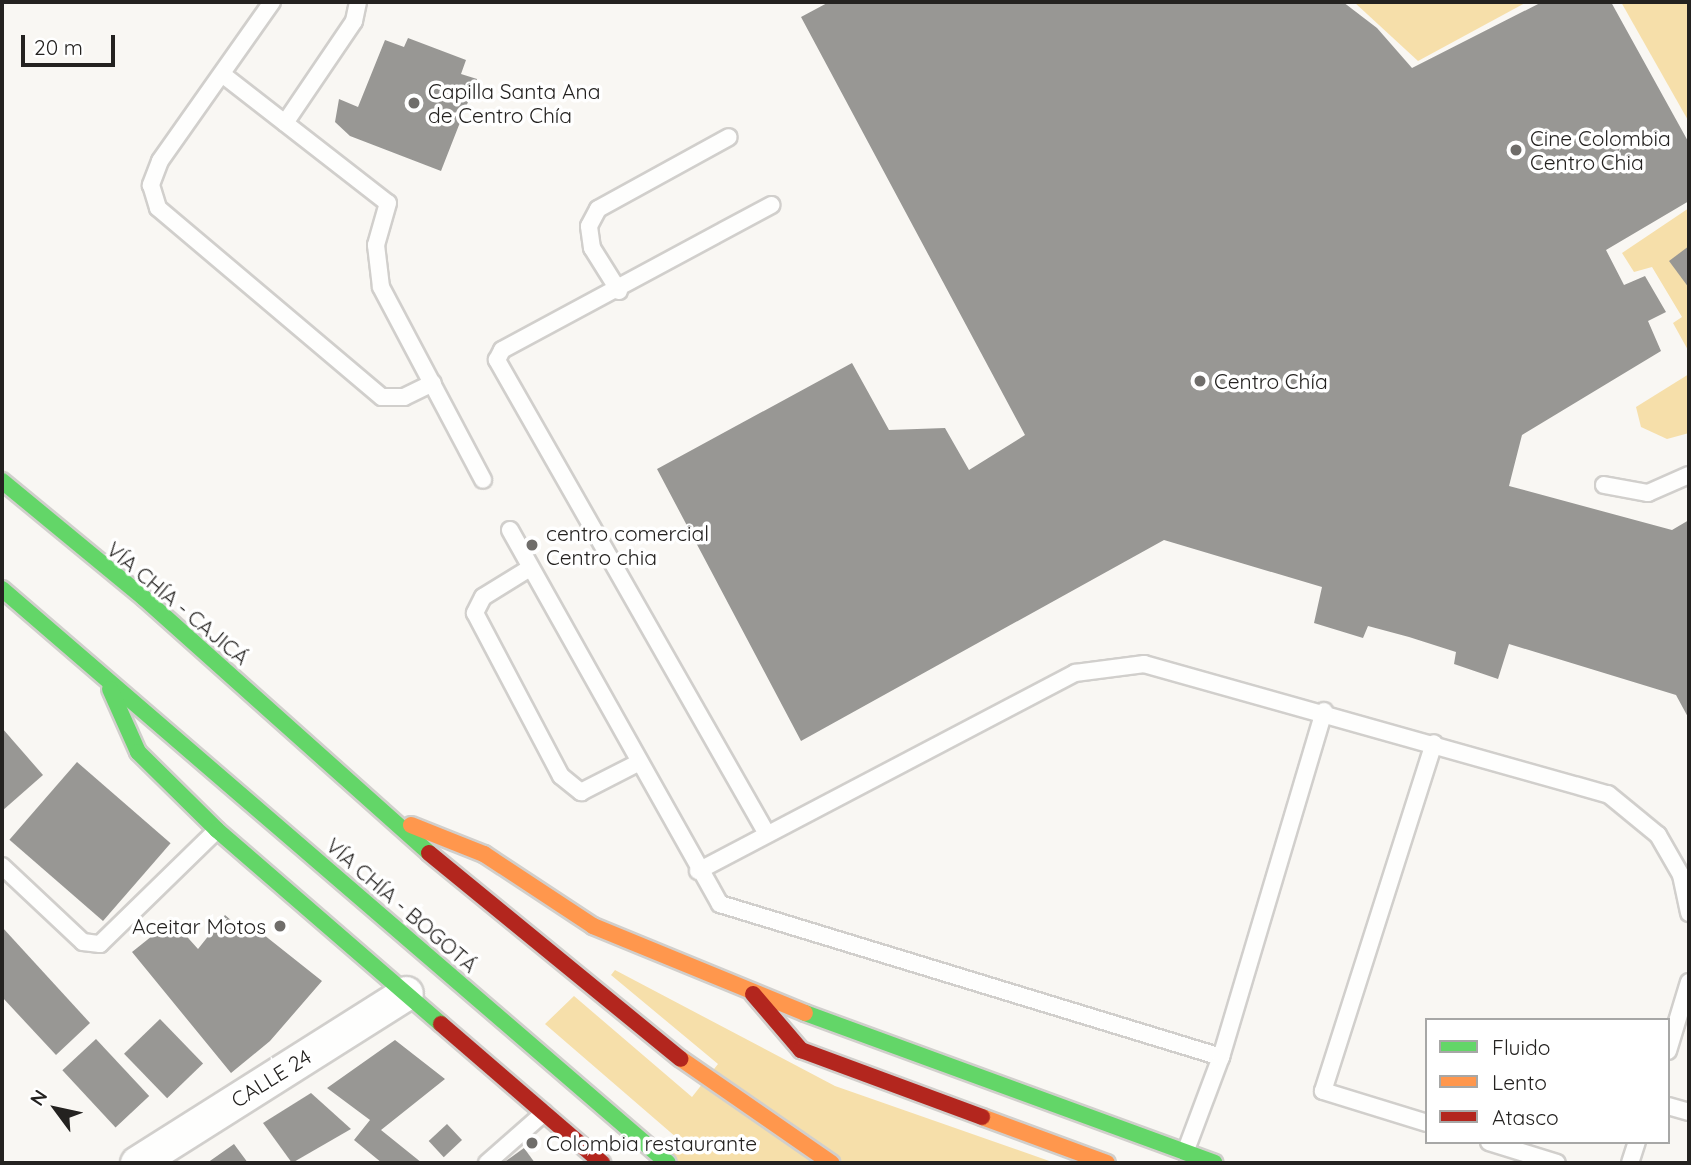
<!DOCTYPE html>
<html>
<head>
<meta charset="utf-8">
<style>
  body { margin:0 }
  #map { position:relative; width:1691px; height:1165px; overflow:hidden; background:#f9f7f3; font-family:Quicksand,sans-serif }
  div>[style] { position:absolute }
  .green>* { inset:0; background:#f6dfaa }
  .building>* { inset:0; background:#989794; transform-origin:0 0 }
  .roads { filter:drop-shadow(2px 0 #d1cfcc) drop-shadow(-2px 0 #d1cfcc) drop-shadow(0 2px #d1cfcc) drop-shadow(0 -2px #d1cfcc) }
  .lane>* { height:16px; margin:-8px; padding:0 8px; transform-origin:8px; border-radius:8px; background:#fefefd }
  .street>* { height:33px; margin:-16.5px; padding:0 16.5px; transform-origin:16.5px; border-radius:16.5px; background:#fefefd }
  .fast>* { height:16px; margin:-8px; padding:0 8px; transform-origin:8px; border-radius:8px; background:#63d668 }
  .slow>* { height:16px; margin:-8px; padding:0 8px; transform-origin:8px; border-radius:8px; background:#ff974d }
  .jam>* { height:16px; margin:-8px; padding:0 8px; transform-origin:8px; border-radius:8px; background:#b3261e }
  .dots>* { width:19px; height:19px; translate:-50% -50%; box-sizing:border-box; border:4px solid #fff; border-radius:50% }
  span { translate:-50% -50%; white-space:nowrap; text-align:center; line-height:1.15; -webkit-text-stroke:7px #fff; paint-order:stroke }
  .poi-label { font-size:21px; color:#242220 }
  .left { translate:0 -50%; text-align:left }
  .right { translate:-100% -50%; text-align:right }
  .street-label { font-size:21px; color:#242220 }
  .frame { position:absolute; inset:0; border:4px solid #242220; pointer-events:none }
  .legend { position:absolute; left:1425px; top:1018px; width:245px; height:126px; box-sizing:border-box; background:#fff; border:2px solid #a7a7a6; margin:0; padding:9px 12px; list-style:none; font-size:21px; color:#242220 }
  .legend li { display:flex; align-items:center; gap:14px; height:35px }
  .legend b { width:35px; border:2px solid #a7a7a6 }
  .north { position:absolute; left:21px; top:1074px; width:70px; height:70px; -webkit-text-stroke:5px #fff; paint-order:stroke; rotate:303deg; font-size:19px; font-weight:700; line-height:28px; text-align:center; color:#242220 }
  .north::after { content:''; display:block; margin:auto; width:24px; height:32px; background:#242220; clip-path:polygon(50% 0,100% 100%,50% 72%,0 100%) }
  .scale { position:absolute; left:21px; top:35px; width:94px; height:32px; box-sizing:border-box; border:4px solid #242220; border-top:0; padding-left:9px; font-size:21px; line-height:24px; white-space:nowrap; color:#242220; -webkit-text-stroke:5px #fff; paint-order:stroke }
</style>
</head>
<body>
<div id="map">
  <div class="green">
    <div style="clip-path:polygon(1354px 2px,1527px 2px,1418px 61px)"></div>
    <div style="clip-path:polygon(1621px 2px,1689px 2px,1689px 122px)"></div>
    <div style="clip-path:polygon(1689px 208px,1689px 352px,1673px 323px,1682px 317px,1652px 267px,1634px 272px,1622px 253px)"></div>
    <div style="clip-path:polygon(1689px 374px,1689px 433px,1667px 439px,1641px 427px,1636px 407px)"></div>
    <div style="clip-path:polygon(615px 970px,835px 1086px,1055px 1163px,655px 1163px,677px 1138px,545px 1024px,574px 996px,692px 1097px,718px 1064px,611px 975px)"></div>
  </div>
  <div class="building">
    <div style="clip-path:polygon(829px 2px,1343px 2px,1377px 28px,1412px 68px,1542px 2px,1611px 2px,1689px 143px,1689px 201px,1606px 250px,1624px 285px,1645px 276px,1666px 312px,1648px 321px,1661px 351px,1522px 435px,1509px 486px,1672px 530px,1689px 520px,1689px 719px,1676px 695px,1509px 644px,1498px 679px,1454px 664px,1456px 652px,1409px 637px,1368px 626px,1363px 638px,1314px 623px,1322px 587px,1164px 540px,801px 741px,657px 469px,852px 363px,889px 430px,945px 428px,969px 470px,1025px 435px,801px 17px)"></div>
    <div style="clip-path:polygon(408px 38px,466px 60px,461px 74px,477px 79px,441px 171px,350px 136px,335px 122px,339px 99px,358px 107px,385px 40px,404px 47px)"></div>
    <div style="clip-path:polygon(1689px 246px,1689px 288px,1669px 261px)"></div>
    <div style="clip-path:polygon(2px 728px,43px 775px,2px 811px)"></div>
    <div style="left:77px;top:762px;width:124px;height:103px;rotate:41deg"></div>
    <div style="clip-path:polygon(225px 915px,248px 935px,254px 927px,322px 981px,270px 1041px,231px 1073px,132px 952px,172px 920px,198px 949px)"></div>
    <div style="clip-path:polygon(2px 927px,90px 1023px,56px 1055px,2px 997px)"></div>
    <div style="left:160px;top:1019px;width:62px;height:50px;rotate:46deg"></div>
    <div style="left:96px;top:1039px;width:78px;height:46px;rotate:47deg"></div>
    <div style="clip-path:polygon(395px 1040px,445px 1079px,381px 1130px,422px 1163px,382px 1163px,354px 1140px,370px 1120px,327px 1088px)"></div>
    <div style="clip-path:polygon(311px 1093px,351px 1129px,292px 1163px,263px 1123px)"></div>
    <div style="left:447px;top:1124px;width:22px;height:25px;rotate:47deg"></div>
    <div style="clip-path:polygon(234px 1144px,248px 1163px,207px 1163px,217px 1156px)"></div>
    <div style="clip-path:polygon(524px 1148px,535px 1163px,503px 1163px)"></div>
  </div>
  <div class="roads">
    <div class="lane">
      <div style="left:272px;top:2px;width:194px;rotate:125.2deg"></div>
      <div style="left:160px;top:161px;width:26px;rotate:111deg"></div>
      <div style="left:151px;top:185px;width:24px;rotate:73deg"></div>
      <div style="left:158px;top:208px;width:293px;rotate:40.2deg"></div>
      <div style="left:382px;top:397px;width:22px"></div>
      <div style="left:404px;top:397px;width:32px;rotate:-26deg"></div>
      <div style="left:222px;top:74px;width:210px;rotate:37.9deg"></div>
      <div style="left:388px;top:203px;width:44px;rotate:105.9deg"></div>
      <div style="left:376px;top:245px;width:42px;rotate:83.2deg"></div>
      <div style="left:381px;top:287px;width:218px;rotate:62.1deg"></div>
      <div style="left:285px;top:123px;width:123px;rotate:-55.9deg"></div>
      <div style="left:354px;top:21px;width:19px;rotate:-78deg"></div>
      <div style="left:619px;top:291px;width:51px;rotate:-122.1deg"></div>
      <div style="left:592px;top:248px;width:22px;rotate:-98deg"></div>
      <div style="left:589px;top:226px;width:19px;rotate:-62deg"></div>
      <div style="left:598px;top:209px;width:149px;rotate:-28.8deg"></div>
      <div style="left:1604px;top:485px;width:45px;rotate:10.3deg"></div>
      <div style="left:1648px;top:493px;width:45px;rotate:-23.7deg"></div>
      <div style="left:510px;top:530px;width:429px;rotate:60.7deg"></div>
      <div style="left:720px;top:904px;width:524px;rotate:16.98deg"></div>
      <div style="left:530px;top:568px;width:55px;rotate:148.3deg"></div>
      <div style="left:483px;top:597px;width:18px;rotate:117deg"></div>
      <div style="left:475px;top:613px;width:184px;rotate:62.2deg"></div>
      <div style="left:561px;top:776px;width:26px;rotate:39deg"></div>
      <div style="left:581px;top:792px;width:64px;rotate:-27deg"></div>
      <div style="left:767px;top:834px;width:546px;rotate:-119.67deg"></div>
      <div style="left:497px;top:360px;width:11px;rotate:-63deg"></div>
      <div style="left:502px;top:350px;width:306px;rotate:-28.3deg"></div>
      <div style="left:2px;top:866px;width:111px;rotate:43.2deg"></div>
      <div style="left:83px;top:942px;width:17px;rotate:7deg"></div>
      <div style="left:100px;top:944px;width:163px;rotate:-44.3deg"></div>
      <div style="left:698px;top:871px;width:426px;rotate:-27.7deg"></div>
      <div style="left:1075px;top:673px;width:70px;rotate:-7.4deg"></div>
      <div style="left:1144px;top:664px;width:482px;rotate:15.7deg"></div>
      <div style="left:1608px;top:794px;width:65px;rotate:39.4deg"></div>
      <div style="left:1658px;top:835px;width:46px;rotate:60.1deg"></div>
      <div style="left:1681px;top:875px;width:39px;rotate:78deg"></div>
      <div style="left:1668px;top:1051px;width:72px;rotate:-73.1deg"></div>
      <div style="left:1668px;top:1106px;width:22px;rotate:16deg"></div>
      <div style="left:1427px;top:1123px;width:109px;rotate:-162.9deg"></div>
      <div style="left:1323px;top:1091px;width:365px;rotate:-72.3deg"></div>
      <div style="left:1489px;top:1142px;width:71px;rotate:17.2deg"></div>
      <div style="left:1186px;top:1150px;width:99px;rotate:-69.4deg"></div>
      <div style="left:1221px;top:1057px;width:361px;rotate:-73.4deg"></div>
      <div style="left:487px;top:1163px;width:76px;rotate:-41.3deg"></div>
      <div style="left:1630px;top:1163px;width:22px;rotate:-72deg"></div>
    </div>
    <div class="street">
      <div style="left:137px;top:1163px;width:318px;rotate:-32.3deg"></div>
    </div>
    <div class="fast">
      <div style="left:2px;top:481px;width:184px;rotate:39.5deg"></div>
      <div style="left:144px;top:598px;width:382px;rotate:41.8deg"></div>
      <div style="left:2px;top:589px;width:879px;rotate:40.76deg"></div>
      <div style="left:110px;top:689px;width:69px;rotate:66deg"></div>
      <div style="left:138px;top:752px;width:111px;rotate:44.6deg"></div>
      <div style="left:217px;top:830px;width:296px;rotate:40.9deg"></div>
      <div style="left:805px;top:1013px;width:436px;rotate:20.1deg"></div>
    </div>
    <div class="slow">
      <div style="left:411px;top:825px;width:79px;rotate:21.7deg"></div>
      <div style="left:484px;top:854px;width:131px;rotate:33.4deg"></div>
      <div style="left:593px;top:926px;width:229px;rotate:22.3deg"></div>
      <div style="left:681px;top:1059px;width:183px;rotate:34.7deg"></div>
      <div style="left:982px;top:1117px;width:133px;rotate:20.2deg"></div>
    </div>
    <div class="jam">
      <div style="left:429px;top:853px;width:325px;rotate:39.3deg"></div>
      <div style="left:753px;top:994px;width:74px;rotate:49.4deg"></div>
      <div style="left:801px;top:1050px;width:193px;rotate:20.3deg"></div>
      <div style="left:441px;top:1024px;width:213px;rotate:40.8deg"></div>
    </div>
  </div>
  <div class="dots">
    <div style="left:414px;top:103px;background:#6f6d6a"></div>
    <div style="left:1516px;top:150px;background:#6f6d6a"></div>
    <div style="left:1200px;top:381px;background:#6f6d6a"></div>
    <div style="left:532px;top:545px;background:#6f6d6a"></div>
    <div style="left:280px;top:926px;background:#6f6d6a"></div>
    <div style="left:532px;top:1143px;background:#6f6d6a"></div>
  </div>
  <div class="poi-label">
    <span class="left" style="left:428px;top:103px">Capilla Santa Ana<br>de Centro Chía</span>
    <span class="left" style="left:1530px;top:150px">Cine Colombia<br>Centro Chia</span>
    <span class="left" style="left:1214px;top:381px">Centro Chía</span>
    <span class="left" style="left:546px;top:545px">centro comercial<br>Centro chia</span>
    <span class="right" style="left:266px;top:926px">Aceitar Motos</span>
    <span class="left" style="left:546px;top:1143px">Colombia restaurante</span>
  </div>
  <div class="street-label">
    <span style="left:178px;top:603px;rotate:40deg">VÍA CHÍA - CAJICÁ</span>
    <span style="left:402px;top:905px;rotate:41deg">VÍA CHÍA - BOGOTÁ</span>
    <span style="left:271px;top:1078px;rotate:-32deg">CALLE 24</span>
  </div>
  <div class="frame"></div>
  <ul class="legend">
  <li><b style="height:9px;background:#63d668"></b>Fluido</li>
  <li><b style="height:9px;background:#ff974d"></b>Lento</li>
  <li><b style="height:9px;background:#b3261e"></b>Atasco</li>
  </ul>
  <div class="north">N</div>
  <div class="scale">20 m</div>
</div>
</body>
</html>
